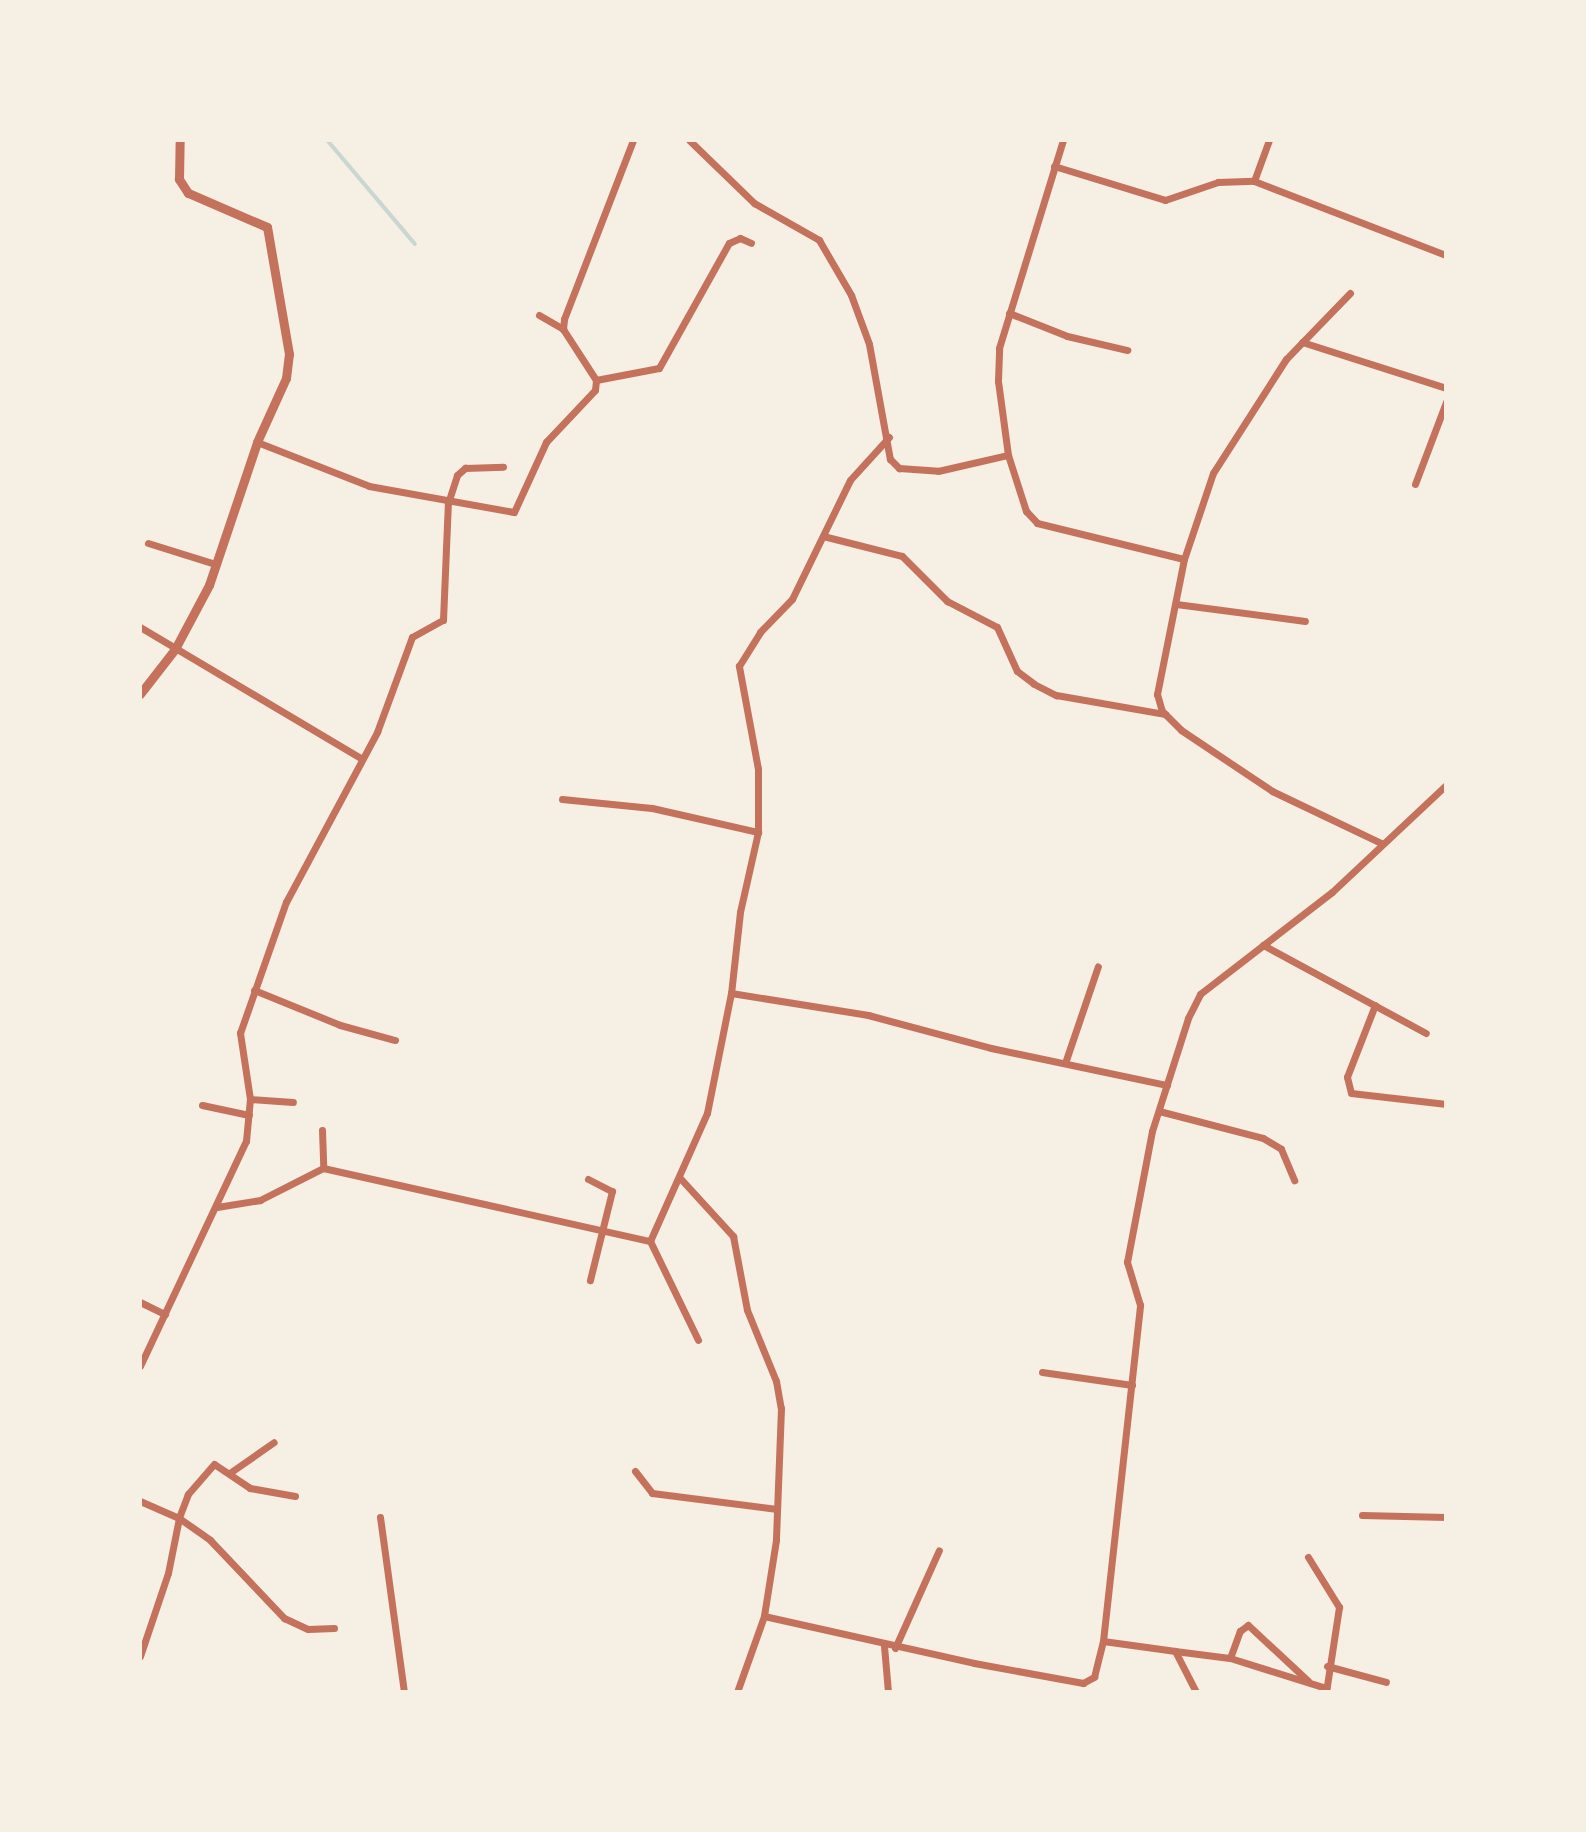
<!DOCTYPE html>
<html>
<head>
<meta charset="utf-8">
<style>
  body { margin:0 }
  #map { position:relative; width:1586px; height:1832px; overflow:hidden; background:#f6efe4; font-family:"Alegreya Sans",sans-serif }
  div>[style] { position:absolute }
  .stream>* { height:4px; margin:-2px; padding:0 2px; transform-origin:2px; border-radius:2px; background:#c9d6d2 }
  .minor>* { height:7px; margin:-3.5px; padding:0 3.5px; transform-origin:3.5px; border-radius:3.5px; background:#c5725c }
  .tertiary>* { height:9px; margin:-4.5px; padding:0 4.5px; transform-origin:4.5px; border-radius:4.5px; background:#c5725c }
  span { translate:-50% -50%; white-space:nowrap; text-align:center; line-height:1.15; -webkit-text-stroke:7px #f6efe4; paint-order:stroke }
  .frame { position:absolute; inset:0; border:142px solid #f6efe4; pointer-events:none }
</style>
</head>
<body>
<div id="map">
  <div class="stream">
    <div style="left:327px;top:140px;width:136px;rotate:49.8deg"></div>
  </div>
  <div class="minor">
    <div style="left:689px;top:140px;width:91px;rotate:44.1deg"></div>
    <div style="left:754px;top:203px;width:75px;rotate:29.6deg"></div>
    <div style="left:819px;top:240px;width:64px;rotate:59.8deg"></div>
    <div style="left:851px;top:295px;width:52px;rotate:69.8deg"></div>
    <div style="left:869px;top:344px;width:117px;rotate:79.7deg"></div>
    <div style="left:890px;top:459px;width:13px;rotate:45deg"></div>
    <div style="left:899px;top:468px;width:39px;rotate:4deg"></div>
    <div style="left:938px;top:471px;width:72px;rotate:-12.9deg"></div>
    <div style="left:1008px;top:455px;width:59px;rotate:72.2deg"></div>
    <div style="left:1026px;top:511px;width:16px;rotate:47deg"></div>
    <div style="left:1037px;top:523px;width:151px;rotate:13.8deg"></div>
    <div style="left:1054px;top:166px;width:116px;rotate:17deg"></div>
    <div style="left:1165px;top:200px;width:56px;rotate:-18.8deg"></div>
    <div style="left:1218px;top:182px;width:36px;rotate:-2deg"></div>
    <div style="left:1254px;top:181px;width:206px;rotate:21.1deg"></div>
    <div style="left:1254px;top:181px;width:44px;rotate:-69.9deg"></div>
    <div style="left:1350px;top:293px;width:92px;rotate:134.1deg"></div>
    <div style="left:1286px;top:359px;width:135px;rotate:122.6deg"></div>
    <div style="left:1213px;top:473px;width:91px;rotate:108.6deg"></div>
    <div style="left:1184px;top:559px;width:138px;rotate:101.3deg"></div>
    <div style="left:1157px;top:694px;width:18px;rotate:74deg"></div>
    <div style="left:1162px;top:711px;width:27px;rotate:45deg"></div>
    <div style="left:1181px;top:730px;width:110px;rotate:33.8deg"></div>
    <div style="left:1272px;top:791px;width:121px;rotate:25.5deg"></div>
    <div style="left:1009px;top:313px;width:62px;rotate:21.6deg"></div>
    <div style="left:1067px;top:336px;width:62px;rotate:13.1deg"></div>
    <div style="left:539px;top:315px;width:28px;rotate:30deg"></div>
    <div style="left:1302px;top:342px;width:151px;rotate:17.7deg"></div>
    <div style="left:596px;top:380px;width:64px;rotate:-10.8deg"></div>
    <div style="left:659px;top:368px;width:143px;rotate:-60.8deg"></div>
    <div style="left:729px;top:243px;width:12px;rotate:-24deg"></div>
    <div style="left:740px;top:238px;width:12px;rotate:24deg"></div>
    <div style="left:257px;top:442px;width:120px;rotate:21.4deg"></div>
    <div style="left:369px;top:486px;width:147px;rotate:10.2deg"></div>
    <div style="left:514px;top:512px;width:77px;rotate:-65.4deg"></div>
    <div style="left:546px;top:442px;width:71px;rotate:-46.7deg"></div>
    <div style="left:595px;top:390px;width:10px;rotate:-84deg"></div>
    <div style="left:596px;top:380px;width:61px;rotate:-122.9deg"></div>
    <div style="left:563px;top:329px;width:10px;rotate:-84deg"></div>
    <div style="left:564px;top:319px;width:192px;rotate:-68.9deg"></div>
    <div style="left:1008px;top:455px;width:75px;rotate:-97.7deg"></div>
    <div style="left:998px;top:381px;width:33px;rotate:-88deg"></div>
    <div style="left:999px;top:348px;width:218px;rotate:-72.9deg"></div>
    <div style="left:1415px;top:484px;width:88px;rotate:-69.3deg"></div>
    <div style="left:823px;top:536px;width:81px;rotate:14.2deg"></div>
    <div style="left:902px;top:556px;width:64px;rotate:45deg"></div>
    <div style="left:947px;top:601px;width:56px;rotate:27.5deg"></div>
    <div style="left:997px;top:627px;width:48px;rotate:65.6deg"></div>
    <div style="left:1017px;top:671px;width:21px;rotate:37deg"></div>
    <div style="left:1034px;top:684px;width:25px;rotate:27deg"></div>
    <div style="left:1056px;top:695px;width:111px;rotate:9.9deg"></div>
    <div style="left:148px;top:543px;width:70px;rotate:17.4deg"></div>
    <div style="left:1176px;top:604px;width:130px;rotate:7.5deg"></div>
    <div style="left:140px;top:627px;width:258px;rotate:30.7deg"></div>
    <div style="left:562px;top:799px;width:90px;rotate:5.7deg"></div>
    <div style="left:652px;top:808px;width:109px;rotate:12.8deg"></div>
    <div style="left:758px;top:832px;width:82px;rotate:102.7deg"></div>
    <div style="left:740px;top:912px;width:81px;rotate:96.3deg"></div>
    <div style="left:758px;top:832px;width:63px;rotate:-90deg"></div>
    <div style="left:758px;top:769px;width:105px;rotate:-100.5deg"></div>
    <div style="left:739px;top:666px;width:40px;rotate:-58deg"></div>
    <div style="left:760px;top:632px;width:46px;rotate:-45.9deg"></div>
    <div style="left:792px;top:599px;width:132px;rotate:-64deg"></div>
    <div style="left:850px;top:480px;width:58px;rotate:-47.8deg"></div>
    <div style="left:1263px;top:945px;width:185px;rotate:28.4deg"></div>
    <div style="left:254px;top:990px;width:93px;rotate:22.1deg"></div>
    <div style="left:340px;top:1025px;width:57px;rotate:15.3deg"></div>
    <div style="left:1375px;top:1005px;width:77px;rotate:111.3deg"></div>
    <div style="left:1347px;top:1077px;width:16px;rotate:76deg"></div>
    <div style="left:1351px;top:1093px;width:96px;rotate:6.6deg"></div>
    <div style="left:1065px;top:1063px;width:102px;rotate:-71.2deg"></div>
    <div style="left:250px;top:1099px;width:43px;rotate:4deg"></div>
    <div style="left:202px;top:1105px;width:48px;rotate:12deg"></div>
    <div style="left:1159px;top:1111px;width:107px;rotate:14.6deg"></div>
    <div style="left:1263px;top:1138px;width:21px;rotate:31deg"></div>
    <div style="left:1281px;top:1149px;width:34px;rotate:67deg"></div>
    <div style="left:322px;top:1130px;width:38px;rotate:88deg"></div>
    <div style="left:323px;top:1168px;width:335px;rotate:12.6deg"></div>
    <div style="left:650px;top:1241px;width:140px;rotate:-66deg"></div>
    <div style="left:707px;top:1113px;width:122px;rotate:-78.7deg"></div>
    <div style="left:731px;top:993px;width:139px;rotate:9.1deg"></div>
    <div style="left:868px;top:1015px;width:127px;rotate:15deg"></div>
    <div style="left:991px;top:1048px;width:180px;rotate:11.9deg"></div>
    <div style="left:680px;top:1178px;width:79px;rotate:47.6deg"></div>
    <div style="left:733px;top:1236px;width:75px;rotate:79.3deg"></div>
    <div style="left:747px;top:1310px;width:77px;rotate:67.8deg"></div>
    <div style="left:776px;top:1381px;width:27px;rotate:80deg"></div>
    <div style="left:781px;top:1408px;width:132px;rotate:92.2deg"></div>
    <div style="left:776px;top:1540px;width:77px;rotate:99deg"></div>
    <div style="left:588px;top:1179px;width:27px;rotate:27deg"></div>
    <div style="left:612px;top:1191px;width:92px;rotate:103.9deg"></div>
    <div style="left:217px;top:1207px;width:44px;rotate:-9.2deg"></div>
    <div style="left:260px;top:1200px;width:71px;rotate:-26.9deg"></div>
    <div style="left:650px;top:1241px;width:110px;rotate:64.1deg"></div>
    <div style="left:140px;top:1302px;width:28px;rotate:26deg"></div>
    <div style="left:140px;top:1366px;width:249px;rotate:-64.8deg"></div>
    <div style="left:246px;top:1141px;width:42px;rotate:-84.6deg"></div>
    <div style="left:250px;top:1099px;width:67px;rotate:-98.6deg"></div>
    <div style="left:240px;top:1033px;width:139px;rotate:-70.7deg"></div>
    <div style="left:286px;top:902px;width:193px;rotate:-61.8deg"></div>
    <div style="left:377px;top:732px;width:101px;rotate:-69.8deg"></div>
    <div style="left:412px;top:637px;width:35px;rotate:-29deg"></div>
    <div style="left:443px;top:620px;width:117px;rotate:-87.6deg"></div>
    <div style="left:448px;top:503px;width:29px;rotate:-72deg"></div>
    <div style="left:457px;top:475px;width:11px;rotate:-41deg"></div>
    <div style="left:465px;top:468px;width:38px;rotate:-2deg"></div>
    <div style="left:1042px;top:1372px;width:91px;rotate:8.2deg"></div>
    <div style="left:635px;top:1471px;width:28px;rotate:52deg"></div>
    <div style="left:652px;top:1493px;width:126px;rotate:7.3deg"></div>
    <div style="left:231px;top:1472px;width:52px;rotate:-34.9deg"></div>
    <div style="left:295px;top:1496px;width:46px;rotate:-169.9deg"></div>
    <div style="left:250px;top:1488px;width:43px;rotate:-146.3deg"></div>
    <div style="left:214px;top:1464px;width:40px;rotate:131deg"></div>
    <div style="left:188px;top:1494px;width:26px;rotate:111deg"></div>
    <div style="left:179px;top:1518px;width:38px;rotate:35deg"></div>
    <div style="left:210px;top:1540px;width:108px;rotate:46.5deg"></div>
    <div style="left:284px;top:1618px;width:26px;rotate:25deg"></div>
    <div style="left:308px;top:1629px;width:26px;rotate:-2deg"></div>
    <div style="left:140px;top:1501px;width:43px;rotate:23.6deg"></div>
    <div style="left:179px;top:1518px;width:56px;rotate:101.3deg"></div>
    <div style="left:168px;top:1573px;width:88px;rotate:108.6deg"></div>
    <div style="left:1362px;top:1515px;width:84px;rotate:1.4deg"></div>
    <div style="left:380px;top:1517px;width:177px;rotate:82.2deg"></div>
    <div style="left:1308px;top:1557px;width:59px;rotate:58.2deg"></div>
    <div style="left:1339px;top:1607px;width:86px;rotate:98.7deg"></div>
    <div style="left:1103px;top:1641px;width:73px;rotate:7.9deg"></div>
    <div style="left:1175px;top:1651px;width:46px;rotate:62.9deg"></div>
    <div style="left:884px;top:1646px;width:46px;rotate:85deg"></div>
    <div style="left:895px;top:1648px;width:107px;rotate:-65.8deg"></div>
    <div style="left:1175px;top:1651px;width:55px;rotate:7.3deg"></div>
    <div style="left:1230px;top:1658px;width:29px;rotate:-70deg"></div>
    <div style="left:1240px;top:1631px;width:10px;rotate:-37deg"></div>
    <div style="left:1248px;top:1625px;width:82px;rotate:43deg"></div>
    <div style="left:1230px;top:1658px;width:101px;rotate:17.4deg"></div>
    <div style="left:1327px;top:1666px;width:61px;rotate:15.2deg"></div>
    <div style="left:737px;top:1692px;width:81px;rotate:-70.4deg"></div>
    <div style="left:764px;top:1616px;width:215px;rotate:12.6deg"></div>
    <div style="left:974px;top:1663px;width:111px;rotate:10.4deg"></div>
    <div style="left:1083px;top:1683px;width:13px;rotate:-29deg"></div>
    <div style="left:1094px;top:1677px;width:37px;rotate:-76deg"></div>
    <div style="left:1103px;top:1641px;width:338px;rotate:-83.7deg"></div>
    <div style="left:1140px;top:1305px;width:45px;rotate:-106.8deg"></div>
    <div style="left:1127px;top:1262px;width:133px;rotate:-79.2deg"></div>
    <div style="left:1152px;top:1131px;width:119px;rotate:-72.3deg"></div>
    <div style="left:1188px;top:1018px;width:27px;rotate:-63deg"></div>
    <div style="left:1200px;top:994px;width:167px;rotate:-37.7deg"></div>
    <div style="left:1332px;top:892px;width:156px;rotate:-43.2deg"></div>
  </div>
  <div class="tertiary">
    <div style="left:140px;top:694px;width:57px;rotate:-52.1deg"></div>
    <div style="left:175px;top:649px;width:72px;rotate:-62deg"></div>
    <div style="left:209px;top:585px;width:151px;rotate:-71.4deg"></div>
    <div style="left:257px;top:442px;width:70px;rotate:-65.6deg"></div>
    <div style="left:286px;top:378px;width:24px;rotate:-83deg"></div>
    <div style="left:289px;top:354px;width:129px;rotate:-99.8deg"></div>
    <div style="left:267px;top:227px;width:86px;rotate:-156.7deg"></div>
    <div style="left:188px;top:193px;width:17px;rotate:-123deg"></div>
    <div style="left:179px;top:179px;width:39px;rotate:-89deg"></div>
  </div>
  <div class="frame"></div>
</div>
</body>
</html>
